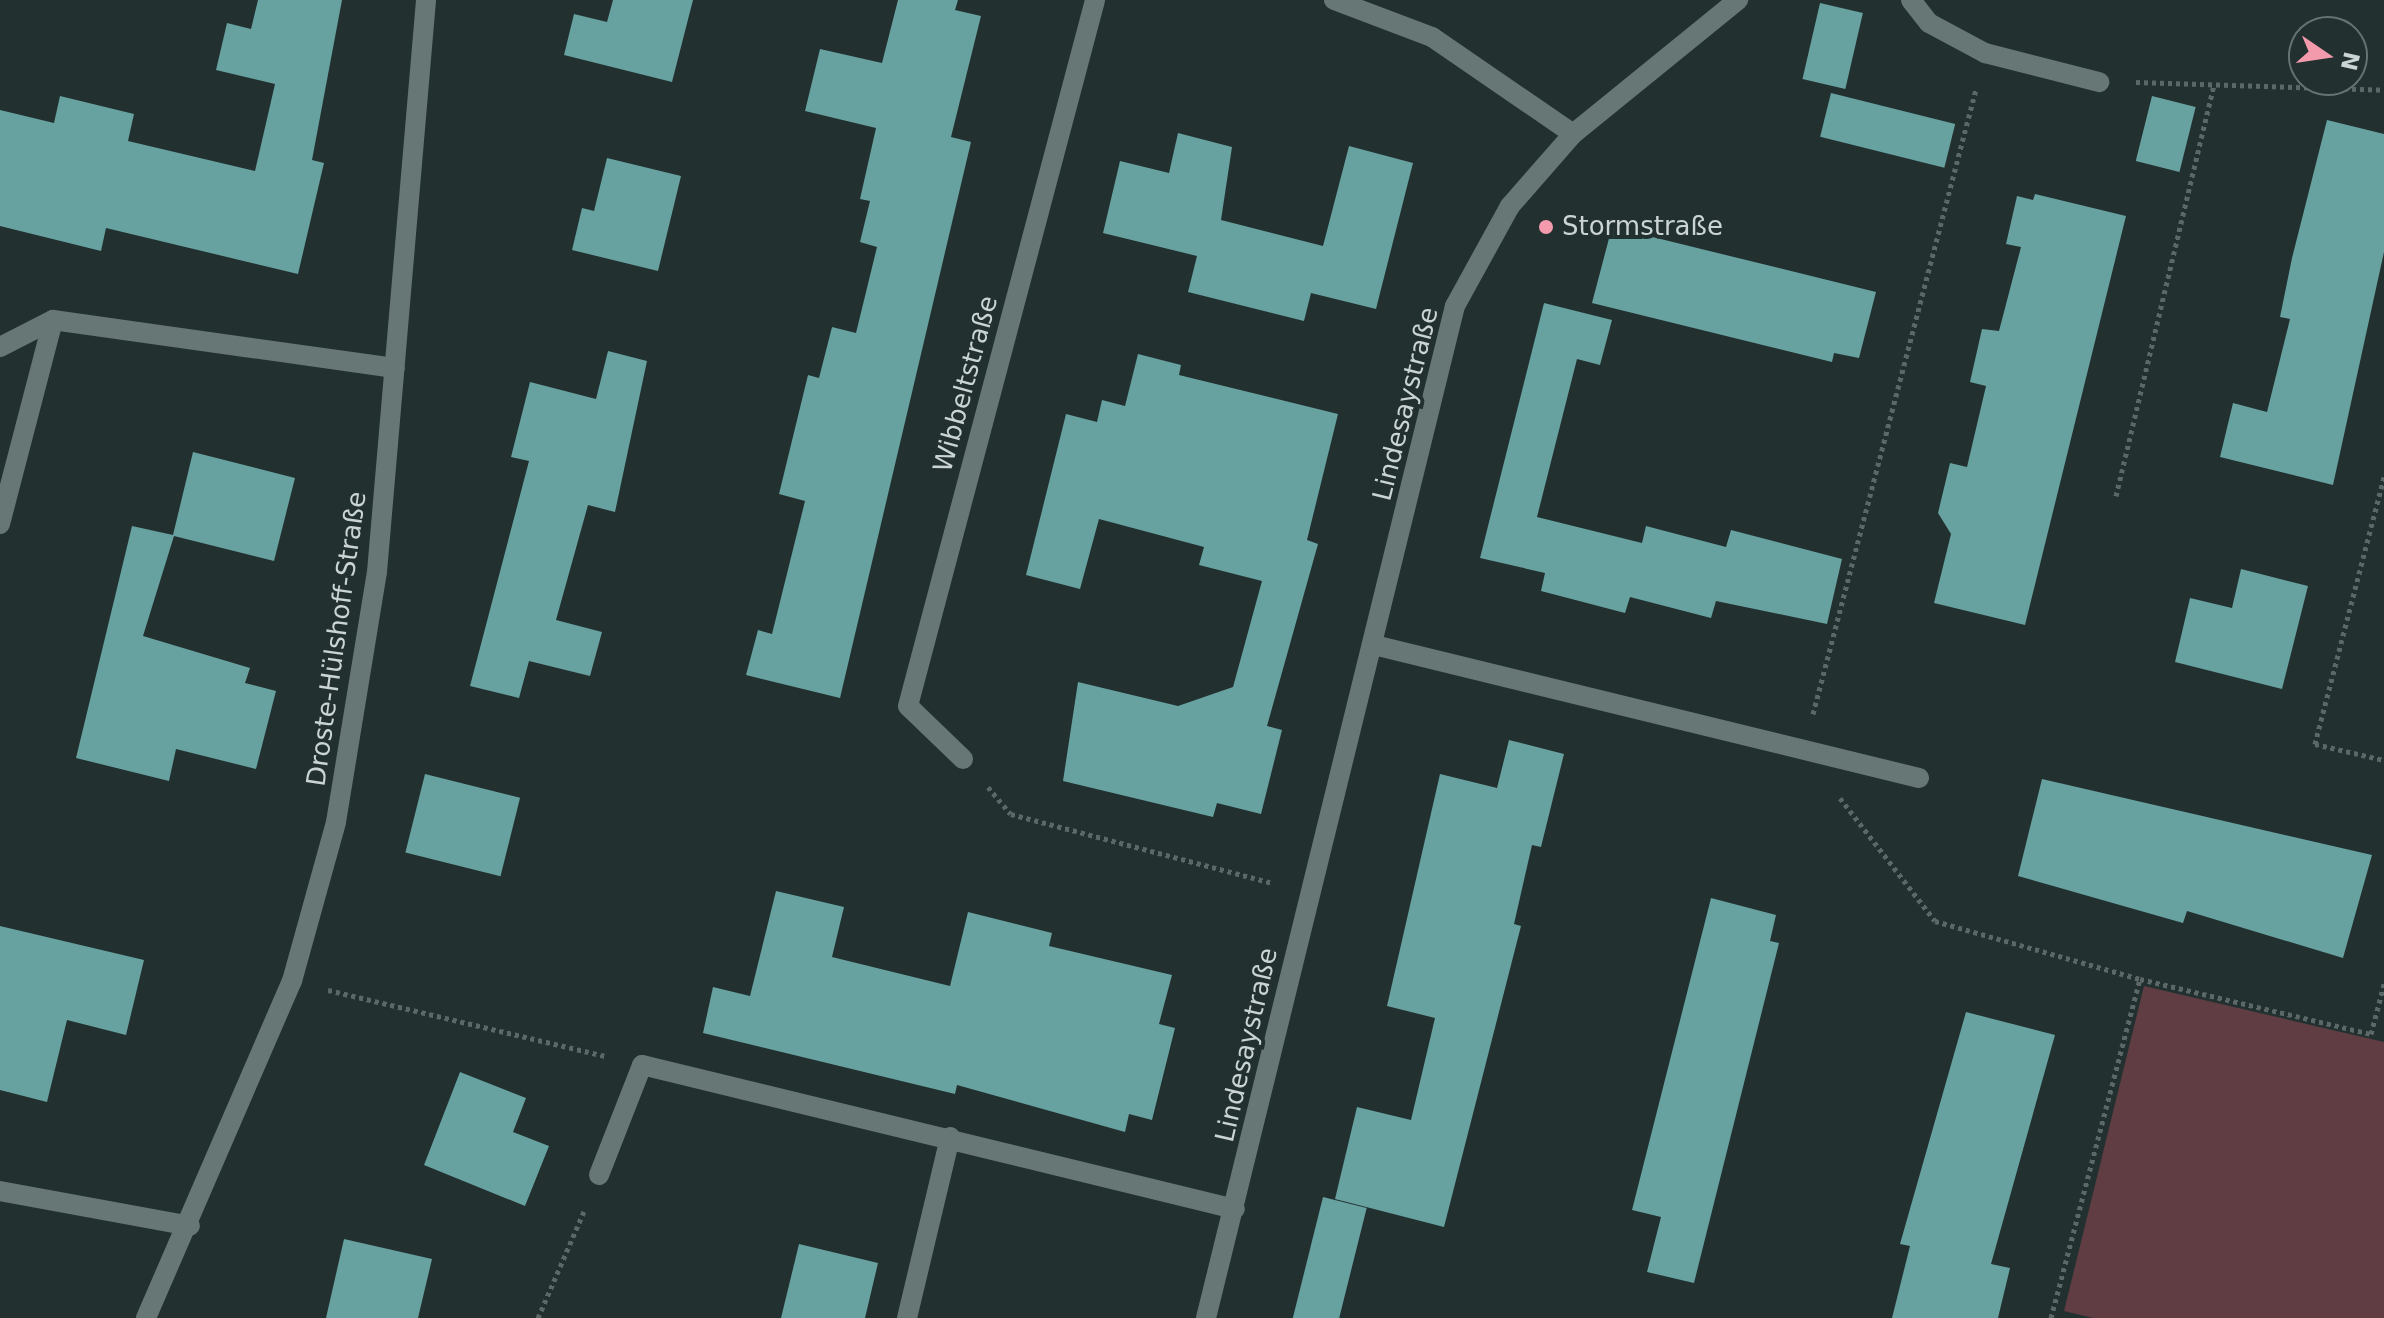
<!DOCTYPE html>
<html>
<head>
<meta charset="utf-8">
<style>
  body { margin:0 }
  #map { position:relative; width:2384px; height:1318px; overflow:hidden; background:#223130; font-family:"DejaVu Sans",sans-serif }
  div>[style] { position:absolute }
  .green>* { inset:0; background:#5f3d43 }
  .building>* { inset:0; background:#67a1a0; transform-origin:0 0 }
  .path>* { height:5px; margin-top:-2.5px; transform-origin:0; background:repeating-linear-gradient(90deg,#5b6867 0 4px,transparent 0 8px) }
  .lane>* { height:20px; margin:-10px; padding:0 10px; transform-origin:10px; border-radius:10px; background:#667776 }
  .street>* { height:20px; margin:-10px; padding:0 10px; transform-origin:10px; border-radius:10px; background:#667776 }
  .dots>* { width:22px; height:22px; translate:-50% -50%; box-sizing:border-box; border:4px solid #223130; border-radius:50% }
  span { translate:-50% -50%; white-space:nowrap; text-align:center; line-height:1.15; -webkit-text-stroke:8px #223130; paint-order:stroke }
  .poi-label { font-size:26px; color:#cbd4d4 }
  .left { translate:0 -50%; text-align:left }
  .street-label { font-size:26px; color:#cbd4d4 }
  .north { position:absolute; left:2288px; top:16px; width:80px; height:80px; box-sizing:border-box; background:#223130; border:2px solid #667272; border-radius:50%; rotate:103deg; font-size:22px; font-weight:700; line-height:32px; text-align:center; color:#cbd4d4 }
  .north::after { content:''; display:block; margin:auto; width:28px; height:36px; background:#f39aac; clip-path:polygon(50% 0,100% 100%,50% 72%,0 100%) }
</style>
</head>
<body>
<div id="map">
  <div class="green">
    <div style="clip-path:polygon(2144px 986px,2384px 1042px,2384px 1318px,2093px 1318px,2064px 1311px)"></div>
  </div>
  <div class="building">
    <div style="clip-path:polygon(258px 0,342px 0,312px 160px,324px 163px,298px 274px,106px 228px,101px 251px,0 226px,0 110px,54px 123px,60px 96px,134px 114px,128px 141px,255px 171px,275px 84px,216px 70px,227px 23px,251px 29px)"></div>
    <div style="clip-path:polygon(613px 0,693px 0,672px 82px,564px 55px,574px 14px,607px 22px)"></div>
    <div style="clip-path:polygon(898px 0,958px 0,955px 10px,981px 16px,951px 137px,971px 142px,840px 698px,746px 675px,758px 630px,772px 634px,805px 501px,779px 494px,808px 375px,819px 378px,832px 327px,856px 333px,877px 247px,860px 242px,870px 201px,860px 199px,876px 128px,805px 111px,820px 49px,882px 63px)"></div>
    <div style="left:1820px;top:3px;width:44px;height:78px;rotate:13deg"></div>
    <div style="left:1831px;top:93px;width:128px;height:45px;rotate:14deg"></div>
    <div style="left:2152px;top:96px;width:45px;height:67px;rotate:14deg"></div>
    <div style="clip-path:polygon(2327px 120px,2384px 134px,2384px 252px,2333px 485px,2220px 457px,2233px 403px,2267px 412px,2290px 319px,2280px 317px,2292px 258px)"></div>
    <div style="clip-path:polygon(1178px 133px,1232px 147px,1221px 220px,1323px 246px,1349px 146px,1413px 163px,1376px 309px,1311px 293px,1304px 321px,1188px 292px,1197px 256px,1103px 233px,1120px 161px,1169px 173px)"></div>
    <div style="clip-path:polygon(607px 158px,681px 176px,658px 271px,572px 250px,582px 208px,594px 211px)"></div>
    <div style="clip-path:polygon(2035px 194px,2126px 216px,2025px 625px,1934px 603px,1951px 534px,1938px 513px,1950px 463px,1967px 467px,1986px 386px,1970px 382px,1982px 329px,1999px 331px,2021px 247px,2006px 244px,2017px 196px,2033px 200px)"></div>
    <div style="clip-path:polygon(1612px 227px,1876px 292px,1859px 358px,1834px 353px,1832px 362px,1592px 303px)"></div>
    <div style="clip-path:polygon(1544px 303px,1612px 320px,1600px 365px,1577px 359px,1537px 517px,1642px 543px,1646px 526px,1726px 547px,1731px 530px,1842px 559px,1827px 624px,1716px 601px,1711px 618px,1630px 597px,1625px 613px,1541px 591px,1545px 573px,1480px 558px)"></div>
    <div style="clip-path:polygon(608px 351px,647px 361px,615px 512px,588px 505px,556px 620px,602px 632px,590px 676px,529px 661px,519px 698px,470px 686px,529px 461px,511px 457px,530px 382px,596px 399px)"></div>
    <div style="clip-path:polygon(1138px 354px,1181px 365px,1179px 375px,1338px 414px,1307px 540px,1318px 544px,1267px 726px,1282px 730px,1261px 814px,1217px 803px,1213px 817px,1063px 781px,1078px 682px,1178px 706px,1233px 687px,1262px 581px,1199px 565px,1204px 547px,1099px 519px,1080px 589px,1026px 575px,1066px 414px,1097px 422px,1102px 400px,1125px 406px)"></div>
    <div style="clip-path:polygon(193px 452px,295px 478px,274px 561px,174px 536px,143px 636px,250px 668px,245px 683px,276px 691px,256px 769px,176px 749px,169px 781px,76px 758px,132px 526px,173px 535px)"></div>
    <div style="clip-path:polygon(2241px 569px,2308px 586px,2282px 689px,2175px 662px,2190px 598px,2232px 608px)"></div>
    <div style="clip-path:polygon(1509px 740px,1564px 754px,1541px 847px,1532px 845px,1514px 924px,1521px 926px,1444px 1227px,1335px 1199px,1357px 1107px,1411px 1120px,1435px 1018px,1387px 1006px,1440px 774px,1497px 788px)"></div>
    <div style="left:425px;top:774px;width:98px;height:81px;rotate:14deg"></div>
    <div style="clip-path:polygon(2042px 779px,2372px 855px,2343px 958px,2187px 911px,2183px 923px,2018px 876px)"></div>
    <div style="clip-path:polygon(776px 891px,844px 907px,832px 957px,950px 986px,968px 912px,1052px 933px,1049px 946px,1172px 975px,1159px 1024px,1175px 1028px,1152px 1120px,1129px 1114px,1125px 1132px,957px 1085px,955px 1094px,703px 1033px,713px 987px,750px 996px)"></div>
    <div style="clip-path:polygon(1711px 898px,1776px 915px,1770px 941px,1779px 943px,1694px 1283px,1647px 1272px,1661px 1217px,1632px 1210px)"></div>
    <div style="clip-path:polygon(0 926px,144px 960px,126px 1035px,67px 1020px,47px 1102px,0 1090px)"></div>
    <div style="clip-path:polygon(1966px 1012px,2055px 1035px,1991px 1264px,2010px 1268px,1998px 1318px,1892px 1318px,1910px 1246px,1900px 1244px)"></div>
    <div style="clip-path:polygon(460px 1072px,526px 1098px,513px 1132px,549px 1146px,525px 1206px,424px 1165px)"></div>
    <div style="left:1323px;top:1197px;width:45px;height:125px;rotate:14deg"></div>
    <div style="clip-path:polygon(344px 1239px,432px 1259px,418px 1318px,326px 1318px)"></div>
    <div style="clip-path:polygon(799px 1244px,878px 1263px,865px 1318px,781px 1318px)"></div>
  </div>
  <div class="path">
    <div style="left:2136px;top:82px;width:248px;rotate:1.8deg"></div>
    <div style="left:2384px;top:477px;width:276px;rotate:104.5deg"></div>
    <div style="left:2315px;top:744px;width:71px;rotate:13.1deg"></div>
    <div style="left:2116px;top:496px;width:423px;rotate:-76.6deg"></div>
    <div style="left:1813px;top:714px;width:646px;rotate:-75.38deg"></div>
    <div style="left:988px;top:787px;width:35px;rotate:50deg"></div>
    <div style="left:1011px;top:814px;width:271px;rotate:14.8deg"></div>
    <div style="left:1840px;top:798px;width:155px;rotate:52.3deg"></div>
    <div style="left:1935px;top:921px;width:213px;rotate:15.8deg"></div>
    <div style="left:328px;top:990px;width:286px;rotate:13.4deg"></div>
    <div style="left:538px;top:1318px;width:119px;rotate:-66.7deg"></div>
    <div style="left:2051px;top:1318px;width:350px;rotate:-75.3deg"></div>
    <div style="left:2140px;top:979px;width:237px;rotate:13.4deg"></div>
    <div style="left:2371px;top:1034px;width:52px;rotate:-75.4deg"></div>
  </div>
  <div class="lane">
    <div style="left:0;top:524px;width:211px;rotate:-75.4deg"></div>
    <div style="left:599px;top:1175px;width:118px;rotate:-68.6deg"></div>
    <div style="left:642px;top:1065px;width:610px;rotate:13.65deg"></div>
    <div style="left:907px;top:1318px;width:186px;rotate:-76.6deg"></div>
  </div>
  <div class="street">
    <div style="left:1334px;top:0;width:105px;rotate:20.7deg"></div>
    <div style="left:1432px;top:37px;width:171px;rotate:34.5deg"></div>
    <div style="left:1911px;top:0;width:29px;rotate:52deg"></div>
    <div style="left:1929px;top:23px;width:64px;rotate:28.2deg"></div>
    <div style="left:1985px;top:53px;width:118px;rotate:14.3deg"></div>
    <div style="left:0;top:347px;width:59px;rotate:-27deg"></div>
    <div style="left:53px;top:320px;width:345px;rotate:8deg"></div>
    <div style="left:1374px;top:645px;width:561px;rotate:13.71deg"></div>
    <div style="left:963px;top:759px;width:76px;rotate:-136.1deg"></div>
    <div style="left:908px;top:706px;width:730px;rotate:-75.16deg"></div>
    <div style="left:0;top:1191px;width:193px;rotate:10.4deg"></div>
    <div style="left:146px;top:1318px;width:367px;rotate:-66.6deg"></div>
    <div style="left:292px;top:981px;width:165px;rotate:-74.5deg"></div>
    <div style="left:336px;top:822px;width:253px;rotate:-80.7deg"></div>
    <div style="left:377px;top:572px;width:574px;rotate:-85.1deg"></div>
    <div style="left:1206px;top:1318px;width:1042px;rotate:-76.18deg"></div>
    <div style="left:1455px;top:306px;width:114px;rotate:-61.2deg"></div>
    <div style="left:1510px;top:206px;width:96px;rotate:-48.8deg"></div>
    <div style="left:1573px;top:134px;width:213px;rotate:-39.1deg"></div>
  </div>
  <div class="dots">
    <div style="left:1546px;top:227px;background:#f39aac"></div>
  </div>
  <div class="poi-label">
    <span class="left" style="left:1562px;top:227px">Stormstraße</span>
  </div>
  <div class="street-label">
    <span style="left:966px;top:384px;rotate:-75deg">Wibbeltstraße</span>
    <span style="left:1406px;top:404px;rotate:-76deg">Lindesaystraße</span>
    <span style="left:337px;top:639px;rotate:-82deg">Droste-Hülshoff-Straße</span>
    <span style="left:1247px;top:1045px;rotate:-77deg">Lindesaystraße</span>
  </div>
  <div class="north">N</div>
</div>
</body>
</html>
